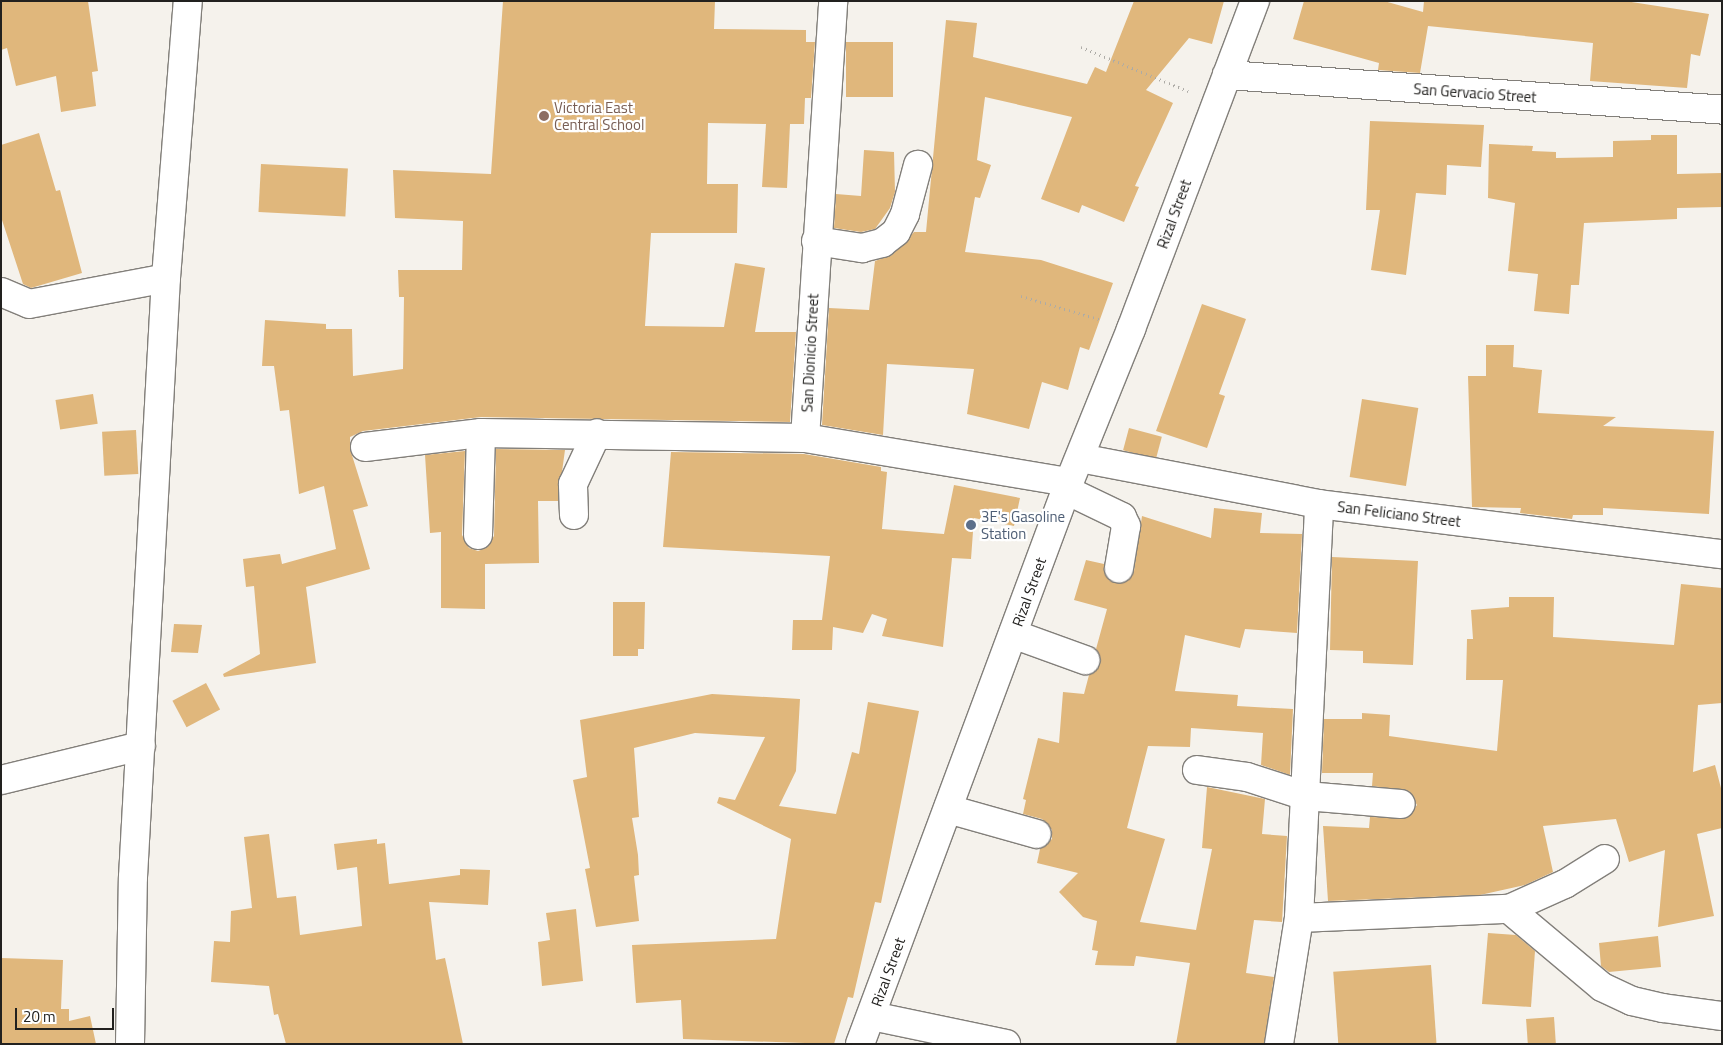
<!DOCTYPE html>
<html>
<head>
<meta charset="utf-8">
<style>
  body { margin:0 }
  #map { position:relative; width:1723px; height:1045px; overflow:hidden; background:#f5f2ec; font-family:"Titillium Web",sans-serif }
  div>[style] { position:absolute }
  .building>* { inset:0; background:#e0b77c; transform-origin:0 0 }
  .path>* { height:3px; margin-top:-1.5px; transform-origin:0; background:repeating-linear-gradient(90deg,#adaba6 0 1px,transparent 0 5px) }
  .roads { filter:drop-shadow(1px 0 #827f7a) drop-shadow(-1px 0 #827f7a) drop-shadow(0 1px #827f7a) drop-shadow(0 -1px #827f7a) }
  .minor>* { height:28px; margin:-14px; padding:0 14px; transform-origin:14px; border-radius:14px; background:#fff }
  .major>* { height:28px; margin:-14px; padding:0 14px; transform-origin:14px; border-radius:14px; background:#fff }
  .dots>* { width:14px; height:14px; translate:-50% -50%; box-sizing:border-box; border:2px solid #fff; border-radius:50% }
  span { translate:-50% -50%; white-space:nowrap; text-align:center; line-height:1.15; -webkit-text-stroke:4.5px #fff; paint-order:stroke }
  .street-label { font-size:15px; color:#22211f }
  .education-label { font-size:15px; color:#785e54 }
  .left { translate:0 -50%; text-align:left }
  .service-label { font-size:15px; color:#4e5e75 }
  .frame { position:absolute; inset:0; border:2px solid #22211f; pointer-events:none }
  .scale { position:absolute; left:15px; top:1008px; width:99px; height:22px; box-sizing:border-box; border:2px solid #22211f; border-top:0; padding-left:6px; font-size:15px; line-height:18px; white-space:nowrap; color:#22211f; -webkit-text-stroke:4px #fff; paint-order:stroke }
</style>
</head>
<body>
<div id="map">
  <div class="building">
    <div style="clip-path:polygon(1px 1px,88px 1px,98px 71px,92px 72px,96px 106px,61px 112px,56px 76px,16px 86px,7px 48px,1px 50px)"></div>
    <div style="clip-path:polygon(503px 1px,715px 1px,714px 29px,806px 30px,806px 42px,815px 42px,811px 98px,805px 98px,804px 124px,790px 124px,787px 188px,762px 187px,766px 124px,708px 123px,707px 184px,738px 184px,737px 233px,651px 233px,645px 326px,724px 327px,735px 263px,765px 268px,755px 332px,796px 332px,790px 422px,481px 417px,363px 431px,350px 437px,350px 449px,368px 506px,353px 510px,370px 569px,306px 587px,316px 663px,224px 677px,223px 674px,260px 654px,254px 586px,246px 587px,243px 559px,280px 554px,282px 564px,336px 549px,324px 486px,299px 494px,289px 410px,280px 411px,274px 366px,262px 366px,265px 320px,326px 324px,326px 329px,352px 329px,353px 376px,403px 369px,404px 297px,399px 297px,398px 270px,462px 270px,463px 221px,395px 218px,393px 170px,491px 174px)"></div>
    <div style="clip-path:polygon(1134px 1px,1224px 1px,1212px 44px,1189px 38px,1146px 90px,1173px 103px,1135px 186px,1139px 187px,1124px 222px,1082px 205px,1079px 213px,1041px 199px,1072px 117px,985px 97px,977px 160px,991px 165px,980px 198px,975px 197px,965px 252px,1041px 260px,1113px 283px,1089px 350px,1080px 347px,1068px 390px,1042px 382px,1029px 429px,967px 414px,974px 369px,887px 364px,883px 435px,822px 425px,829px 308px,869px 310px,875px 261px,892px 255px,914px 232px,926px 232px,946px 20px,977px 23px,973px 57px,1087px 84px,1095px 67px,1106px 72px)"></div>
    <div style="clip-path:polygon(1304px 1px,1384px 1px,1423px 12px,1424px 1px,1625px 1px,1709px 14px,1700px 56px,1691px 54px,1687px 88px,1590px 81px,1593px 43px,1428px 26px,1420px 73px,1378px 70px,1379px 63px,1293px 39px)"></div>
    <div style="left:846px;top:42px;width:47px;height:55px"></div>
    <div style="clip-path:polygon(1370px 121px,1484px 125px,1481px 167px,1447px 165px,1446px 195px,1416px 193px,1406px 275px,1371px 270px,1380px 210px,1366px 210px)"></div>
    <div style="clip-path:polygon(39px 133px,56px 191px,60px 190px,82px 273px,31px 288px,23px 284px,1px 217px,1px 145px)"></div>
    <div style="clip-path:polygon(1651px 135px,1677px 135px,1677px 174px,1722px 173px,1722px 207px,1677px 208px,1677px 219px,1584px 223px,1579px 285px,1571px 285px,1569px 314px,1534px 311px,1538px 274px,1508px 271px,1515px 203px,1488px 198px,1489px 144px,1533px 146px,1532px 151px,1556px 152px,1556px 158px,1613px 157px,1613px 141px,1651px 140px)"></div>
    <div style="clip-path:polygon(864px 150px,894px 152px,895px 192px,890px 208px,875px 229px,861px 232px,834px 228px,836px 194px,861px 196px)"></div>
    <div style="left:261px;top:164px;width:87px;height:48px;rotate:3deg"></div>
    <div style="clip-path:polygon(1202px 304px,1246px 319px,1219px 394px,1225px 396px,1207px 448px,1156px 431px)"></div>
    <div style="clip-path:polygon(1486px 345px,1514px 345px,1513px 367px,1542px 370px,1538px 413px,1616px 417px,1603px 426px,1714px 431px,1709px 514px,1603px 508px,1603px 515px,1573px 515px,1572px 519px,1520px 513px,1521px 508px,1472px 507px,1468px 376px,1486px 376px)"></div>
    <div style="left:93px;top:394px;width:30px;height:38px;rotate:81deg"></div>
    <div style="left:1362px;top:399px;width:57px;height:79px;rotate:9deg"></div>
    <div style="left:1129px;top:428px;width:34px;height:23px;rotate:15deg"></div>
    <div style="left:136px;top:430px;width:44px;height:34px;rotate:87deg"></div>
    <div style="clip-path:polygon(496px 449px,565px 450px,558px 501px,538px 501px,539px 563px,485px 564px,485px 609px,441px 608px,441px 532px,430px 533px,425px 455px,465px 451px,462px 535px,469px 548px,478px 551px,486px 548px,494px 536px)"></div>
    <div style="clip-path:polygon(671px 452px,804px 454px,881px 467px,881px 471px,887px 472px,882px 529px,944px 534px,954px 485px,1020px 498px,1014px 526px,974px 518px,971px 559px,952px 558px,943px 647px,882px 636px,887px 619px,872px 614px,863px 633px,833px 627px,832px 650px,792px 650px,793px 620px,822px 620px,830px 556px,663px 547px)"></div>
    <div style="clip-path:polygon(1214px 508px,1262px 513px,1260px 533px,1302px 534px,1297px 633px,1245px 629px,1240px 648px,1185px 635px,1175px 691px,1238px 695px,1237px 706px,1293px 709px,1290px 775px,1261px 765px,1263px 733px,1191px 728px,1190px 747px,1148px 746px,1127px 828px,1165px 839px,1140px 922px,1196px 930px,1212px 849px,1202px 848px,1207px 787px,1265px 799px,1262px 834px,1287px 836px,1282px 922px,1254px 920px,1246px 973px,1274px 977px,1264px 1044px,1176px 1044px,1190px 963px,1136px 956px,1134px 966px,1095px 965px,1098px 951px,1092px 950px,1097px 921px,1083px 917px,1059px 892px,1078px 873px,1037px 863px,1040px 849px,1052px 839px,1052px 830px,1042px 819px,1023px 814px,1026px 800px,1023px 799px,1038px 738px,1059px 743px,1063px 692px,1084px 694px,1089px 675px,1100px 665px,1096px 649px,1107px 609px,1074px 600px,1086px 560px,1104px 564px,1109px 580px,1125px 582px,1134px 571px,1142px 516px,1211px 538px)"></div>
    <div style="clip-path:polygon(1332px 557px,1418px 561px,1413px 665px,1363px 663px,1363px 651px,1330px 650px)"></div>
    <div style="clip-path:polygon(1681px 584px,1722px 588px,1722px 703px,1698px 705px,1693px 772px,1715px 765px,1722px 792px,1722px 828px,1697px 834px,1714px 916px,1658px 927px,1665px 850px,1629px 862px,1616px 819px,1543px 826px,1553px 872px,1525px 885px,1480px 895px,1328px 901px,1323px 826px,1369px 828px,1370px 817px,1407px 818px,1417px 805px,1409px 791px,1372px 786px,1373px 773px,1322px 773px,1324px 719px,1362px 719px,1362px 713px,1390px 715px,1389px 736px,1497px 751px,1503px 680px,1466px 680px,1467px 639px,1473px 639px,1471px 610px,1509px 607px,1509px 597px,1554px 597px,1553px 637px,1674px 645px)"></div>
    <div style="clip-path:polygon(613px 602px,645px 602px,644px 649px,638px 649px,638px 656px,613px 656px)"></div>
    <div style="clip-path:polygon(174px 624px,202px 625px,198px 653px,171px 652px)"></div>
    <div style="left:206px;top:683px;width:30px;height:38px;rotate:62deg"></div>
    <div style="clip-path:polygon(712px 694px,800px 699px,796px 771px,779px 806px,836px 814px,852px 752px,859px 754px,868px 702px,919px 711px,881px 903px,875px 902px,853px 998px,848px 997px,834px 1044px,683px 1039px,681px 1000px,636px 1003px,632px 945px,776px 939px,791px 839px,717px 803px,719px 797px,735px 800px,765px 737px,695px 733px,634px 748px,639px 817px,632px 818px,638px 855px,639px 875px,634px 876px,639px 921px,596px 927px,585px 869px,590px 868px,573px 780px,587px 777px,580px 720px)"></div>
    <div style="clip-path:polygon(269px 834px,277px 898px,296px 896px,300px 935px,362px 926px,357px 867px,337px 870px,334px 844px,377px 839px,377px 844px,385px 843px,389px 884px,460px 875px,460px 869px,490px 870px,488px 905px,429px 902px,436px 960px,445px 958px,463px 1044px,286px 1044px,278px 1014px,274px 1015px,269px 986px,211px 982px,214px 941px,230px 942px,231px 911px,252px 908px,244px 837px)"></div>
    <div style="clip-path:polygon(576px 909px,583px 981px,542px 986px,538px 942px,550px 940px,546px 913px)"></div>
    <div style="clip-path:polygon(1488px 933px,1516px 935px,1535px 951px,1531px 1007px,1482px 1004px)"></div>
    <div style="clip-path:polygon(1658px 936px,1661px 967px,1609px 972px,1601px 966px,1599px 943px)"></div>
    <div style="clip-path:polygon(1px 958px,63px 960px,61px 1009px,69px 1009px,69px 1021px,90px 1016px,96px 1044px,1px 1044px)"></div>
    <div style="left:1431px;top:965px;width:79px;height:98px;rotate:86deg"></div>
    <div style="left:1554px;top:1017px;width:27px;height:28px;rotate:86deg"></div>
  </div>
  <div class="path">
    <div style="left:1081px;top:47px;width:116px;rotate:22.4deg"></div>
    <div style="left:1021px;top:296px;width:84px;rotate:16.5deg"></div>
  </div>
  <div class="roads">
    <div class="minor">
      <div style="left:1227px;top:75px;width:496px;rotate:4deg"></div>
      <div style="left:816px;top:241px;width:47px;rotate:8.7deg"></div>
      <div style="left:862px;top:248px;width:21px;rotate:-14deg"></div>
      <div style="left:882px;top:243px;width:18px;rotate:-38deg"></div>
      <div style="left:896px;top:232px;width:20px;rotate:-63deg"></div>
      <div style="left:905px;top:214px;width:51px;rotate:-75.1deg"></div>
      <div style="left:1px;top:292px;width:30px;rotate:23deg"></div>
      <div style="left:29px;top:304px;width:139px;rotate:-10.7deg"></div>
      <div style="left:805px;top:438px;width:438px;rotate:-86.3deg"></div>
      <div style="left:365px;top:447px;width:117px;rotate:-6.9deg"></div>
      <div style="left:481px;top:433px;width:324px;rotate:0.9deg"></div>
      <div style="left:805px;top:438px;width:268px;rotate:9.5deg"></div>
      <div style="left:1080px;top:458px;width:243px;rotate:10.9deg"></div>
      <div style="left:1319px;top:504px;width:406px;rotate:7.1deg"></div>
      <div style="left:1066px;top:490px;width:62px;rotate:25.7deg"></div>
      <div style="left:1122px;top:517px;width:10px;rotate:66deg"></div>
      <div style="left:1126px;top:526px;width:43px;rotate:99.5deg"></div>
      <div style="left:574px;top:515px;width:31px;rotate:-92deg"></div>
      <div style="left:573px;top:484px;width:56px;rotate:-64.8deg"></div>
      <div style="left:478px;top:535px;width:102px;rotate:-88.3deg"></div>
      <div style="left:1013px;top:634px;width:77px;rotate:19.9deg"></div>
      <div style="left:1197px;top:770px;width:50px;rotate:8deg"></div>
      <div style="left:1247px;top:777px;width:62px;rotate:17.9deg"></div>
      <div style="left:1306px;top:796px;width:95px;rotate:4.8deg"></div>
      <div style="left:1px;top:780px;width:144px;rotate:-13.7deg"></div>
      <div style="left:948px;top:809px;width:92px;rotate:15.7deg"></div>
      <div style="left:1509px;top:909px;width:121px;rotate:40deg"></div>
      <div style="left:1602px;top:987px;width:33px;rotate:25deg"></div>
      <div style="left:1632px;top:1001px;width:32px;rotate:13deg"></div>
      <div style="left:1663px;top:1008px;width:60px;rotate:7.7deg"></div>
      <div style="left:1299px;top:918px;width:210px;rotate:-2.5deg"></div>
      <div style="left:1509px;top:909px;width:61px;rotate:-24.1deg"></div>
      <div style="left:1565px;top:884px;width:47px;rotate:-32deg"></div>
      <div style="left:872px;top:1016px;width:137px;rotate:11.8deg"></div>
      <div style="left:130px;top:1044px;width:167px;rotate:-89deg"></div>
      <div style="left:133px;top:877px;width:600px;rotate:-86.85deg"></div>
      <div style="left:166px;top:278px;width:278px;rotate:-85.5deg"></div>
      <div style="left:1279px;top:1044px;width:128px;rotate:-81deg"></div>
      <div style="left:1299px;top:918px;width:414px;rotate:-87.2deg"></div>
    </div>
    <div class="major">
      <div style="left:860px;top:1044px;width:591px;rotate:-69.6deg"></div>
      <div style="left:1066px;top:490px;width:174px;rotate:-68deg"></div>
      <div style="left:1131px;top:329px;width:351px;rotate:-69.3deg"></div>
    </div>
  </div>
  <div class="dots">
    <div style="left:544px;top:116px;background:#8d6e63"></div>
    <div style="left:971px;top:525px;background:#5c6f8a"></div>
  </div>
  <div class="street-label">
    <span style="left:1475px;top:93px;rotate:4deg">San Gervacio Street</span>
    <span style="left:1174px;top:214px;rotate:-70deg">Rizal Street</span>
    <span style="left:810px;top:353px;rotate:-87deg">San Dionicio Street</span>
    <span style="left:1399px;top:514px;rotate:7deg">San Feliciano Street</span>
    <span style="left:1029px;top:592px;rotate:-70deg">Rizal Street</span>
    <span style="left:888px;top:972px;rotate:-70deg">Rizal Street</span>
  </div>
  <div class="education-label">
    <span class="left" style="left:554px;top:116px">Victoria East<br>Central School</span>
  </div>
  <div class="service-label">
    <span class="left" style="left:981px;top:525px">3E's Gasoline<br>Station</span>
  </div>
  <div class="frame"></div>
  <div class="scale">20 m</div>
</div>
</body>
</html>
